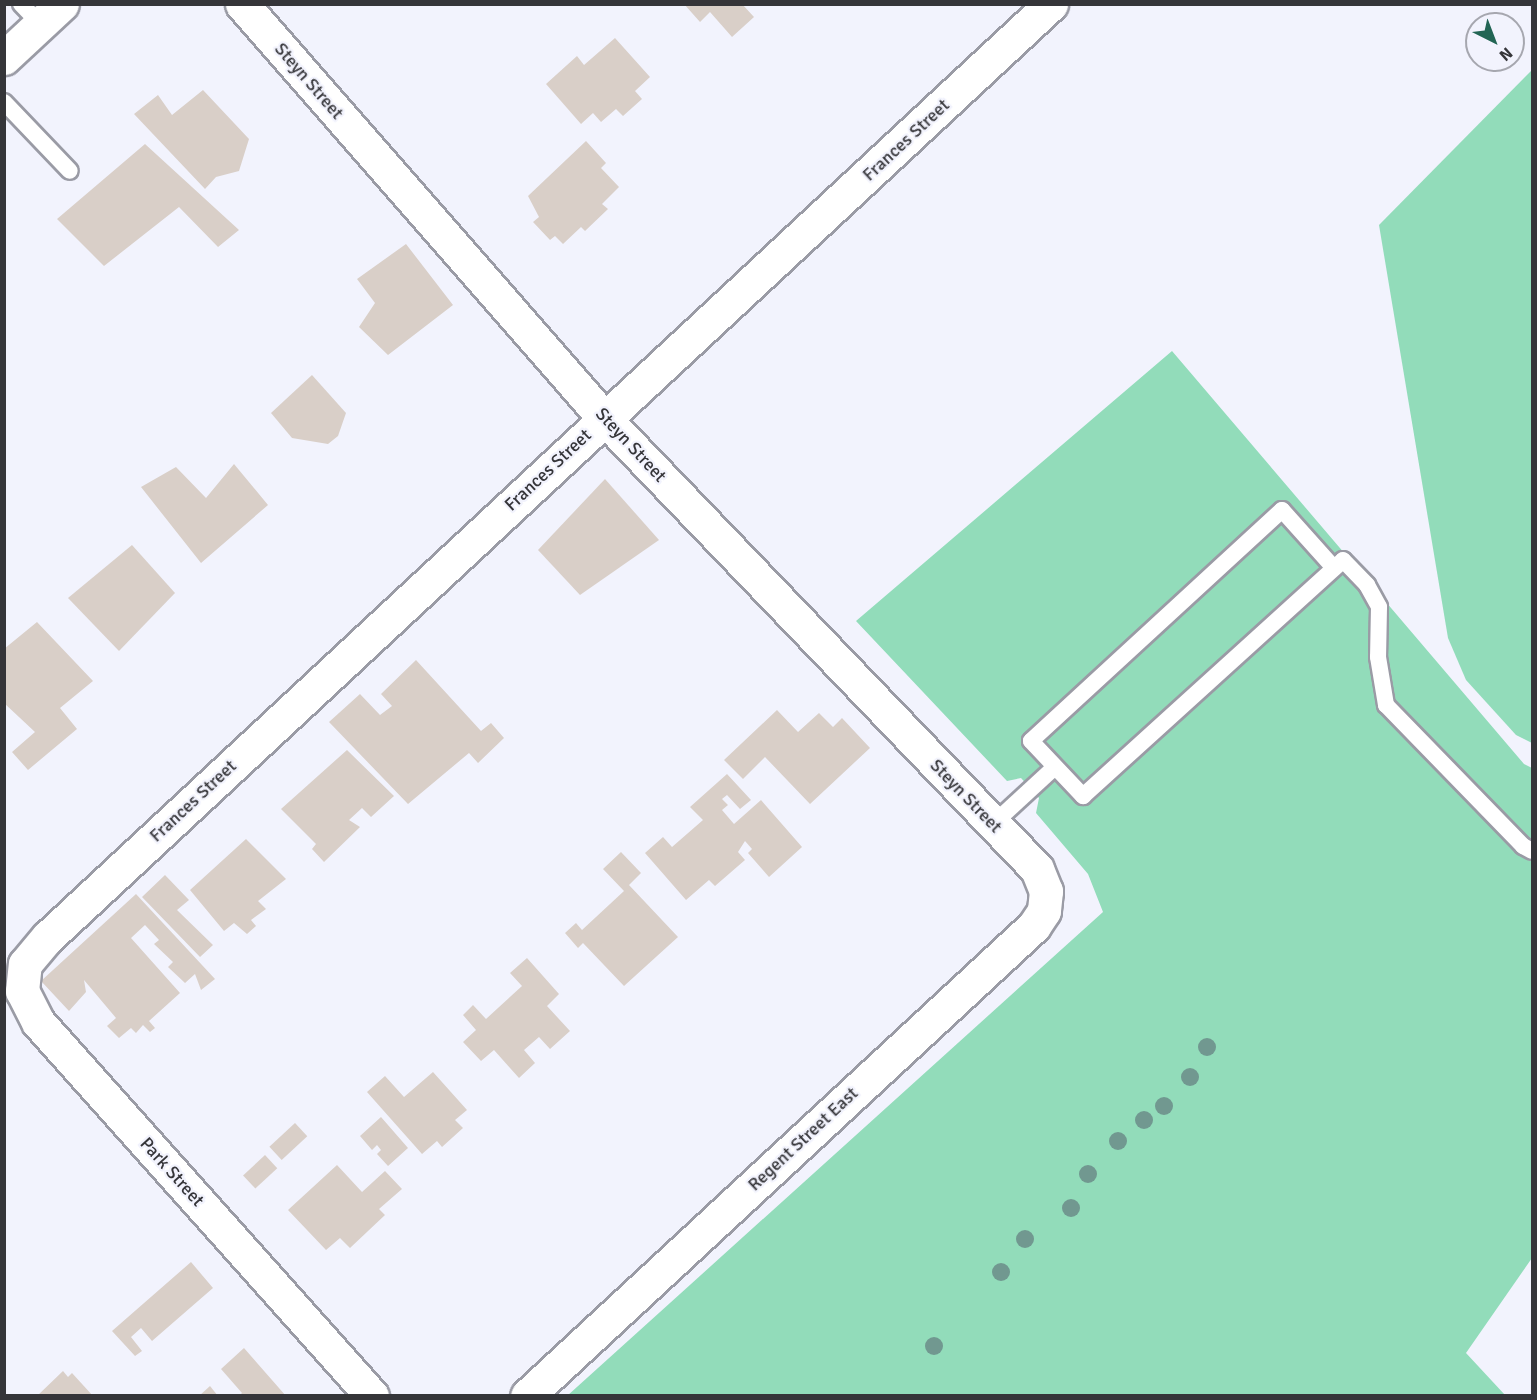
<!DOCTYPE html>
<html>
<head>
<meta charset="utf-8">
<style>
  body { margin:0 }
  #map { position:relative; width:1537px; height:1400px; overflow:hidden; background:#f2f3fd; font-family:Signika,sans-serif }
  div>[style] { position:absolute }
  .green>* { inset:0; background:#92dcba }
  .building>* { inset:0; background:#d9cfc8; transform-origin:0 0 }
  .roads { filter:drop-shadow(2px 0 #9a9ba5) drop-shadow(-2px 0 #9a9ba5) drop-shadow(0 2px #9a9ba5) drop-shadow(0 -2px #9a9ba5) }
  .service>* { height:16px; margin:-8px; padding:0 8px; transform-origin:8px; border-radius:8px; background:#fff }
  .minor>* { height:33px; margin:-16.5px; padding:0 16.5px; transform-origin:16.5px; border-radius:16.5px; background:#fff }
  .secondary>* { height:33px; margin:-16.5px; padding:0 16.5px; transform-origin:16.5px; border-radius:16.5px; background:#fff }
  .trees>* { width:18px; height:18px; margin:-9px; border-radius:50%; background:#719890 }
  span { translate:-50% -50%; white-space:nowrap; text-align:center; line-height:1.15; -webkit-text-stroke:4.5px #f2f3fd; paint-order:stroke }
  .street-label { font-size:18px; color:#353539 }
  .frame { position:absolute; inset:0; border:6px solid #353539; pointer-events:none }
  .north { position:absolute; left:1465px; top:12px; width:60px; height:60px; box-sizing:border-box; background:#f2f3fd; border:2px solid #a6a7af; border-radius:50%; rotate:138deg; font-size:16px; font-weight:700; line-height:24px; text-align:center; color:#353539 }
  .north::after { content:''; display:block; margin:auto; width:21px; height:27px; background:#226554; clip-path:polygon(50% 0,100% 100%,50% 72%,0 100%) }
</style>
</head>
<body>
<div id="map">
  <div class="green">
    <div style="clip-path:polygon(1532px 70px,1532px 743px,1516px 735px,1466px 680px,1448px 638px,1379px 225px)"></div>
    <div style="clip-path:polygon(1172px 351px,1524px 764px,1532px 768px,1532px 1258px,1466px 1353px,1505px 1395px,567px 1396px,1103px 912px,1088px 874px,1036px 813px,1039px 798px,1031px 789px,1021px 778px,1007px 781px,856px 621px)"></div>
  </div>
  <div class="building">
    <div style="clip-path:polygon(684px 4px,742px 4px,754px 17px,732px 37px,710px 12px,700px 22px)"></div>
    <div style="clip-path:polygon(615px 38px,650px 77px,635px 91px,642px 99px,623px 116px,616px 109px,601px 122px,593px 113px,581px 124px,546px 84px,577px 56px,584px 65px)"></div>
    <div style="clip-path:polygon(203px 90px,249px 139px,239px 171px,216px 177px,205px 189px,134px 114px,158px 95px,172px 115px)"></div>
    <div style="clip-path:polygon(586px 141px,606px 163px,601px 168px,619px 187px,602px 204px,608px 209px,585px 231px,581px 227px,563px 244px,555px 236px,550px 240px,533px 222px,539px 217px,528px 196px)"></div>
    <div style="clip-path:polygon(145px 144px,239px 230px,218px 247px,179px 207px,104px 266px,57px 219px)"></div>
    <div style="clip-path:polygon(406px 244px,453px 305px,388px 355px,359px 327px,375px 303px,357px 279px)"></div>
    <div style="clip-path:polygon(312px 375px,346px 413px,338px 436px,328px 444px,292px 438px,271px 413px)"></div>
    <div style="clip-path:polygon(234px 464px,268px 505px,201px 563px,141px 487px,176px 467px,206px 498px)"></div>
    <div style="clip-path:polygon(605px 479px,659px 540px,580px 595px,538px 550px)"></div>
    <div style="clip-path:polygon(132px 545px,175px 593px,119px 651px,68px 598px)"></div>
    <div style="clip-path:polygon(37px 622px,93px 681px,60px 708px,77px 729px,28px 770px,12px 752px,35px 732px,4px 703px,4px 649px)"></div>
    <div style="clip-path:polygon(416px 660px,481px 731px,491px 723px,504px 738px,478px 763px,469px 753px,408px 804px,329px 722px,360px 694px,380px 715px,392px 706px,381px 694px)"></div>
    <div style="clip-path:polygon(777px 710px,798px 732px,819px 713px,833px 727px,842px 718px,870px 748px,810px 804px,765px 757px,743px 779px,724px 760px)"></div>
    <div style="clip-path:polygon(347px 750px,394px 796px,371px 817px,362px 808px,349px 820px,360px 827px,324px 862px,312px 849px,316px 844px,281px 809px)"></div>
    <div style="clip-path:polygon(727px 774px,751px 800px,740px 809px,727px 795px,722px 799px,728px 805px,722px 810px,734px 824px,761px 800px,802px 847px,769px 877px,748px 853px,752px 849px,745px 841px,738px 852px,745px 860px,715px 886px,709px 880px,686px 900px,645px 853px,663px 837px,672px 847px,703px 820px,690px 807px)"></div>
    <div style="clip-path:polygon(246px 839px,286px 879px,258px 901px,266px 909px,251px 920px,256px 926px,247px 934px,234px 923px,224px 931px,190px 890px)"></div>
    <div style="clip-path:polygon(621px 852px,641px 873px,629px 885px,678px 937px,624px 986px,583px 943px,578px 948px,565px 933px,576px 923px,582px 930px,624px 891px,603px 869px)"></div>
    <div style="clip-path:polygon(165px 875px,189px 900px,177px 910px,213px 945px,200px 957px,142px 897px)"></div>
    <div style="clip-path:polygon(136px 894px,215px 979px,201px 990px,195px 974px,185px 983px,168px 967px,173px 962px,154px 944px,159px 940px,145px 925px,131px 938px,180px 993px,149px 1021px,155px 1028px,150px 1032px,143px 1025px,136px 1033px,131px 1028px,119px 1038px,107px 1026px,116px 1018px,84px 980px,86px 992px,69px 1011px,41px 981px)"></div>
    <div style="clip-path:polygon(527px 958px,559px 994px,547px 1006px,570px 1031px,550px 1049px,539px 1037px,524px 1050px,535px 1063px,519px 1078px,494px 1050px,481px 1061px,463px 1042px,476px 1030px,463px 1015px,473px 1005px,486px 1019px,522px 986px,510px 973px)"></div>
    <div style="clip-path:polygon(433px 1072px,467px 1110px,455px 1120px,463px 1128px,442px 1147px,437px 1141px,422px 1154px,367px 1092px,385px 1076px,404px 1097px)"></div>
    <div style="clip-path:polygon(381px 1117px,408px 1148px,388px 1166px,377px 1154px,381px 1150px,377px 1145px,372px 1150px,360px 1136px)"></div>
    <div style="left:295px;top:1123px;width:18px;height:35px;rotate:47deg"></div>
    <div style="left:265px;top:1155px;width:18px;height:30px;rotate:47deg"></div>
    <div style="clip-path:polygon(337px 1165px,362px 1192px,385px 1171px,402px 1189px,379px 1209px,385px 1215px,350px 1248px,340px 1238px,326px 1250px,288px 1210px)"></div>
    <div style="clip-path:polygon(191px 1262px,213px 1288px,152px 1341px,141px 1328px,131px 1337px,142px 1351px,135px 1356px,112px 1331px)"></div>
    <div style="clip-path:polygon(244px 1348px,286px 1396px,239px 1396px,242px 1393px,221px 1369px)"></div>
    <div style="clip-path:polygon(63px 1371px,68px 1377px,72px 1373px,93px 1396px,37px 1396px)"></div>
    <div style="clip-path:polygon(210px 1386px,218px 1396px,199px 1396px)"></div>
  </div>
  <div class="roads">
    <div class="service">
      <div style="left:21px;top:4px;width:28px;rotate:46deg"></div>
      <div style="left:4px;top:102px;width:95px;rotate:46.3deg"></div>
      <div style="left:1334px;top:568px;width:78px;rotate:-131.9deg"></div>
      <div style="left:1282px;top:510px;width:341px;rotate:137.4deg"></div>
      <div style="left:1031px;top:741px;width:76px;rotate:46.6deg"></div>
      <div style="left:1083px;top:796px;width:351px;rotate:-42.2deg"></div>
      <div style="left:1343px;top:560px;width:35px;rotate:46deg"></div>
      <div style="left:1367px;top:585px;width:25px;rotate:61deg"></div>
      <div style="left:1379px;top:607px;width:50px;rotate:91.1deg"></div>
      <div style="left:1378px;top:657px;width:49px;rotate:80.5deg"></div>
      <div style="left:1386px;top:705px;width:197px;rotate:45.8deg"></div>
      <div style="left:1523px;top:846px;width:10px;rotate:29deg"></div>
      <div style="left:993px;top:824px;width:84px;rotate:-42.6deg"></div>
    </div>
    <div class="minor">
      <div style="left:242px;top:4px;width:550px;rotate:48.83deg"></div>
      <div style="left:604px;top:418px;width:625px;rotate:46.17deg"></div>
      <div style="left:1037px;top:869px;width:24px;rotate:68deg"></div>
      <div style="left:1046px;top:891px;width:20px;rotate:96deg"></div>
      <div style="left:1044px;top:911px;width:18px;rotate:124deg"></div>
      <div style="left:1034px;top:926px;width:691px;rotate:137.17deg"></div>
      <div style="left:372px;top:1396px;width:501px;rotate:-131.77deg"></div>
      <div style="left:38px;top:1022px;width:35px;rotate:-117deg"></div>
      <div style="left:22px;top:991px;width:27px;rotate:-84deg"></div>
      <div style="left:25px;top:964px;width:35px;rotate:-50deg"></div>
      <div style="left:48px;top:937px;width:1370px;rotate:-42.93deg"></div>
    </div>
    <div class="secondary">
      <div style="left:4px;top:58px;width:79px;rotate:-43deg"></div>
    </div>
  </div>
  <div class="trees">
    <div style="left:1207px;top:1047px"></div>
    <div style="left:1190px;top:1077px"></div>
    <div style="left:1164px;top:1106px"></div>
    <div style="left:1144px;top:1120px"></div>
    <div style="left:1118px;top:1141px"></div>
    <div style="left:1088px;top:1174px"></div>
    <div style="left:1071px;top:1208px"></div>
    <div style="left:1025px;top:1239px"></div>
    <div style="left:1001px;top:1272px"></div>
    <div style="left:934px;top:1346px"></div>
  </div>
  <div class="street-label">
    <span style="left:309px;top:81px;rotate:49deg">Steyn Street</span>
    <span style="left:906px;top:140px;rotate:-43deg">Frances Street</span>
    <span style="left:631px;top:445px;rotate:47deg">Steyn Street</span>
    <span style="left:548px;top:470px;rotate:-43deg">Frances Street</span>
    <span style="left:966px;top:796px;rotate:46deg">Steyn Street</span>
    <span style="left:193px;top:801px;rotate:-43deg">Frances Street</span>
    <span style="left:803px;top:1139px;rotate:-43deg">Regent Street East</span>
    <span style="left:172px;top:1172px;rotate:48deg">Park Street</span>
  </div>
  <div class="frame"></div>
  <div class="north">N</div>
</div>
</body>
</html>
